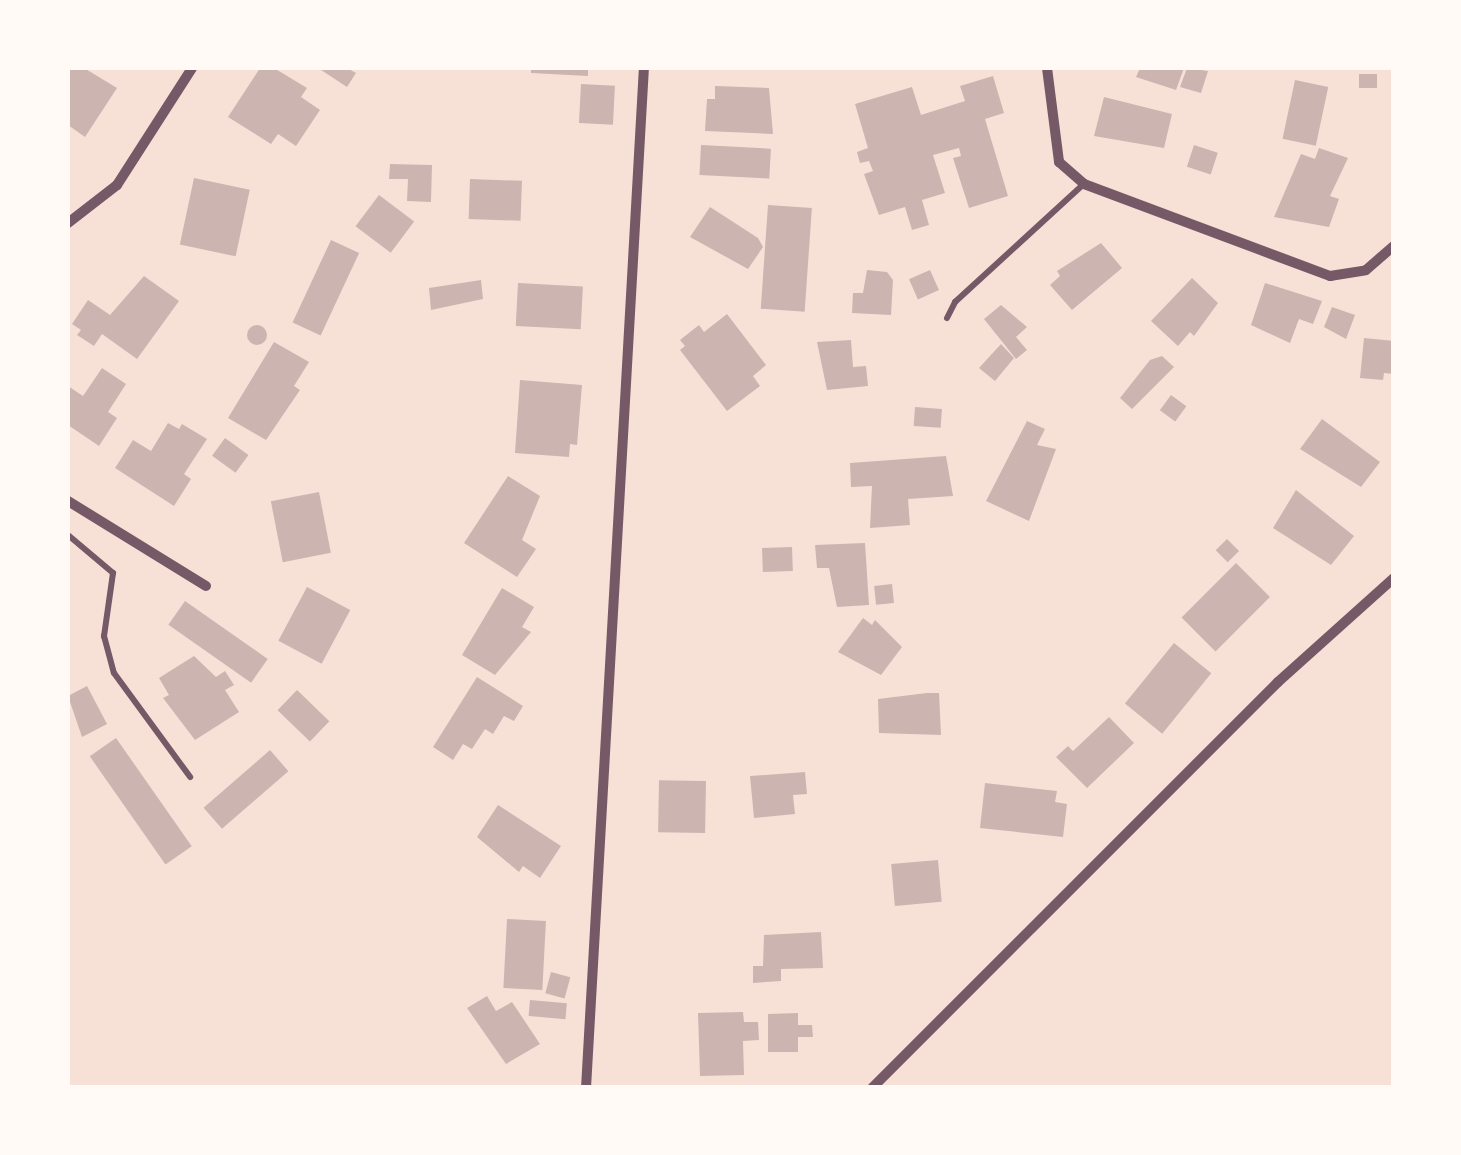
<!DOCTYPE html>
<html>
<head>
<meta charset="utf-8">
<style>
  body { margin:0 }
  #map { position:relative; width:1461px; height:1155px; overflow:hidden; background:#f7e1d7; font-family:Jost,sans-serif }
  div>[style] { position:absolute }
  .building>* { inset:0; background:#ccb4b1; transform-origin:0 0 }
  .round { border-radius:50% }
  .service>* { height:6px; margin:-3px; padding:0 3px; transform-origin:3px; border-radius:3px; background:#755966 }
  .minor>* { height:10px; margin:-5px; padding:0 5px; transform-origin:5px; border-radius:5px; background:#755966 }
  span { translate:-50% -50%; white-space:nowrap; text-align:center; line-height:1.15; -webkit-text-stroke:8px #fffaf5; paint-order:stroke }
  .frame { position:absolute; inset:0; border:70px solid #fffaf5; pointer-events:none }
</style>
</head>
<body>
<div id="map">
  <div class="building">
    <div style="clip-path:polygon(68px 68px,84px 68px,117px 88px,85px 137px,68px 125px)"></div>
    <div style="clip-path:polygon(260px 68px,274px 68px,307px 88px,301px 97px,320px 110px,296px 146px,278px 134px,271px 144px,228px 117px)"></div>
    <div style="clip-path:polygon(318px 68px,347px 68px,356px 73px,347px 87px)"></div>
    <div style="clip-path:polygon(531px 68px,588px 68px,588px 76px,531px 73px)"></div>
    <div style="clip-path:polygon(1140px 68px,1184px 68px,1176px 90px,1136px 77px)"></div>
    <div style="clip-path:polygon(1187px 68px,1208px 71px,1201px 93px,1180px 87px)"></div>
    <div style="left:1359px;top:74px;width:18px;height:14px"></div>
    <div style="clip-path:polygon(993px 76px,1004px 113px,985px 119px,1008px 196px,969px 208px,953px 158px,961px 156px,959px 148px,933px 155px,945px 193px,922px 200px,929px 225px,912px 230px,905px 207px,879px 215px,864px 174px,873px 171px,869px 161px,860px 163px,857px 152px,868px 148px,855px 104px,912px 87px,921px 115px,965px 101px,960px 86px)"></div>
    <div style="left:1295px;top:80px;width:34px;height:60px;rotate:12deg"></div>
    <div style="left:581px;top:84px;width:34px;height:39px;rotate:3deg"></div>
    <div style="clip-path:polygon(715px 86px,769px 88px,773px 134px,705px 131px,707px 99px,715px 99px)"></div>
    <div style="clip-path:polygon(1104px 97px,1172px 114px,1164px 148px,1094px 136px)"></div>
    <div style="left:701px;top:145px;width:70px;height:30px;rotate:3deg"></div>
    <div style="left:1194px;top:145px;width:25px;height:23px;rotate:18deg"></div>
    <div style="clip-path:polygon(1319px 148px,1348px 158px,1330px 196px,1339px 199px,1329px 227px,1274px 217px,1301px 154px,1315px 159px)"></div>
    <div style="clip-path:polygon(390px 164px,432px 165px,431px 202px,407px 201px,408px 179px,389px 179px)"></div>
    <div style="left:194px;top:178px;width:57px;height:68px;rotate:12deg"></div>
    <div style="left:470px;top:179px;width:52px;height:40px;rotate:2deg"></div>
    <div style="left:379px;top:195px;width:44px;height:39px;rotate:37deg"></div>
    <div style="left:768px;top:205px;width:44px;height:104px;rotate:4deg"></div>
    <div style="clip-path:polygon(710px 207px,758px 238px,763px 247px,748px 269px,690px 237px)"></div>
    <div style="left:331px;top:240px;width:31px;height:91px;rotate:25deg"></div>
    <div style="clip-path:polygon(1101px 243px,1122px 268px,1072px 310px,1050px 285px,1060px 276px,1057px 271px)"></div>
    <div style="clip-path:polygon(867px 270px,887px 272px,893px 280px,891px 315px,852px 313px,853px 293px,863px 293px)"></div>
    <div style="left:930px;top:270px;width:22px;height:23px;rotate:66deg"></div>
    <div style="clip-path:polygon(144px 276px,179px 301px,137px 359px,102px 334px,94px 346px,77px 335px,81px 330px,72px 324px,88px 300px,110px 315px)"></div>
    <div style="clip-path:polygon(1192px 278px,1218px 303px,1194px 336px,1190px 332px,1178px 346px,1151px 321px)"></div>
    <div style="clip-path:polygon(481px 280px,483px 299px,431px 310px,429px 288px)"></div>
    <div style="left:518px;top:283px;width:65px;height:43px;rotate:3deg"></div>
    <div style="clip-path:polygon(1265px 283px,1322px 301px,1313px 324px,1299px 319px,1290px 343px,1251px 325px)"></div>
    <div style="clip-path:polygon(1001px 305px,1027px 327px,1016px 337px,1027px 350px,1016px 359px,984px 319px)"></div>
    <div style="clip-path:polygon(1332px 307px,1355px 315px,1346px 339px,1324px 327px)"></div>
    <div style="clip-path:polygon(727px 314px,766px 365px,753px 376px,760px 386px,727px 411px,680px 350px,685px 346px,680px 340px,699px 325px,704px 332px)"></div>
    <div class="round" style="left:247px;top:325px;width:20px;height:20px"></div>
    <div style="clip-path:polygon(1364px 338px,1394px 341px,1394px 374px,1384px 373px,1383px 380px,1360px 378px)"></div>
    <div style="clip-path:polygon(851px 340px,853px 367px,866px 366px,868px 386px,827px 390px,817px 342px)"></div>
    <div style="clip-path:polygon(274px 342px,309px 362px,294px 386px,300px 390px,266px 440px,228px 418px)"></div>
    <div style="clip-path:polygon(1001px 344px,1014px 358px,995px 381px,979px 368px)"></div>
    <div style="clip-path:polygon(1162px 356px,1174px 367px,1132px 409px,1120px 398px,1150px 360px)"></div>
    <div style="clip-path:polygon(102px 368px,126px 384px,108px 412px,117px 418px,99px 446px,68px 425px,68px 386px,83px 396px)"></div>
    <div style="clip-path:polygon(520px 380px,582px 385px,577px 445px,570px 444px,569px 457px,515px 453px)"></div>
    <div style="left:1171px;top:395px;width:19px;height:19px;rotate:36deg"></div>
    <div style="left:915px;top:407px;width:27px;height:19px;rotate:4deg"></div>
    <div style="clip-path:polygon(1322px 419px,1380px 462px,1361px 487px,1300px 449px)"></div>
    <div style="clip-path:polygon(1027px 421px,1045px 429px,1037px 445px,1056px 449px,1029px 521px,986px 501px)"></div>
    <div style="clip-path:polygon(168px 423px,179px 429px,182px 424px,207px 439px,184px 474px,191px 479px,174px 506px,115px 468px,133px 440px,151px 451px)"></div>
    <div style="left:225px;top:438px;width:29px;height:22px;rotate:36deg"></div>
    <div style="clip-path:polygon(946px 456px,953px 496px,908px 499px,910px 525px,870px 528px,872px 486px,851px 487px,850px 463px)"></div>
    <div style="clip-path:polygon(508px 476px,540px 496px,522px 540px,536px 549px,517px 577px,464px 543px)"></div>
    <div style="clip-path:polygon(1296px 490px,1354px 536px,1331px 565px,1273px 528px)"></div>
    <div style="left:319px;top:492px;width:62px;height:49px;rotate:79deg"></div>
    <div style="left:1227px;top:539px;width:17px;height:16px;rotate:45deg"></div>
    <div style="clip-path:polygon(865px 543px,869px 605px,837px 607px,829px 568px,817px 568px,815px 545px)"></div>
    <div style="left:792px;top:547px;width:24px;height:30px;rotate:88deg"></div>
    <div style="left:1236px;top:563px;width:48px;height:77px;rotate:45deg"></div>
    <div style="left:892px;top:584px;width:19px;height:18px;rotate:84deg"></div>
    <div style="left:307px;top:587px;width:49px;height:61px;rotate:28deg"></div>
    <div style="clip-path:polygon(502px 588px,534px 607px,522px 627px,531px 632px,495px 675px,462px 655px)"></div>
    <div style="left:185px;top:601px;width:101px;height:29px;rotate:35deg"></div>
    <div style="clip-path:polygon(863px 618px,872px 625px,875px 620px,902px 647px,881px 675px,838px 652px)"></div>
    <div style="left:1174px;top:643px;width:48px;height:78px;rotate:39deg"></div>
    <div style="clip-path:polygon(194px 656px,216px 677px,225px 671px,234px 685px,225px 690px,239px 712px,195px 740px,163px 698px,169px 695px,159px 678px)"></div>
    <div style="clip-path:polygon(477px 677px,523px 706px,514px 721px,504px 716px,493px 734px,485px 729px,472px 749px,463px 744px,453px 760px,433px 747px)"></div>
    <div style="clip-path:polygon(87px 686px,107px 724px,82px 737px,68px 696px)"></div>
    <div style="left:297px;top:690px;width:45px;height:28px;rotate:44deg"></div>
    <div style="clip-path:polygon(927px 693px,939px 693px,941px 735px,879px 733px,878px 699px)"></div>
    <div style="clip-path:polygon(1109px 717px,1134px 743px,1087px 788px,1056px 757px,1068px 746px,1073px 751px)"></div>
    <div style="left:116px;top:738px;width:132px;height:32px;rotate:55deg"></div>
    <div style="left:270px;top:750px;width:28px;height:88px;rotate:49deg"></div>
    <div style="clip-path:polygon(805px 772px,807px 794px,793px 795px,795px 814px,754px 818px,750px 776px)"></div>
    <div style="left:706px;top:781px;width:52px;height:47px;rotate:91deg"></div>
    <div style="clip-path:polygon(985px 783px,1057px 791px,1055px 802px,1067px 804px,1063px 837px,980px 828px)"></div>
    <div style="clip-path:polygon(498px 805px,561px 846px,540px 878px,523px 866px,519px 872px,477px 837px)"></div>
    <div style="left:938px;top:860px;width:42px;height:47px;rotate:85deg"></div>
    <div style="left:507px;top:919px;width:39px;height:69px;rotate:3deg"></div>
    <div style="clip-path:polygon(821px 932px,823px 968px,781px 969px,781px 981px,753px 983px,753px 966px,763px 966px,764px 935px)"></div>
    <div style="left:551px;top:972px;width:20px;height:22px;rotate:15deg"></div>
    <div style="clip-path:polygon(487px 996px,496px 1011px,512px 1002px,540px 1044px,506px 1064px,467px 1008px)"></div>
    <div style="left:530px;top:1000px;width:37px;height:16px;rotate:5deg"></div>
    <div style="clip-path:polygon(743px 1012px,744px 1022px,758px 1022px,759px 1040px,743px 1041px,744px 1075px,700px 1076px,698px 1013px)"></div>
    <div style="clip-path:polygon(798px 1013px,798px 1025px,812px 1025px,813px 1037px,798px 1037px,798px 1052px,768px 1052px,768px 1014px)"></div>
  </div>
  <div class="service">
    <div style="left:947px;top:318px;width:18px;rotate:-63deg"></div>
    <div style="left:955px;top:302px;width:175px;rotate:-42.5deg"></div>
    <div style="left:68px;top:535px;width:59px;rotate:40.2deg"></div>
    <div style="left:113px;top:573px;width:64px;rotate:98.1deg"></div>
    <div style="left:104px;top:636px;width:38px;rotate:75deg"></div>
    <div style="left:114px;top:673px;width:129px;rotate:53.8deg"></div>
  </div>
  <div class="minor">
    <div style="left:1047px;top:68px;width:95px;rotate:82.7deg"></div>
    <div style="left:1059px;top:162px;width:33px;rotate:41deg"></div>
    <div style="left:1084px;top:184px;width:263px;rotate:20.5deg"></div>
    <div style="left:1330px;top:276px;width:36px;rotate:-9deg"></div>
    <div style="left:1366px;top:270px;width:37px;rotate:-41deg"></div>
    <div style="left:68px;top:223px;width:62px;rotate:-37.8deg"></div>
    <div style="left:117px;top:185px;width:139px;rotate:-57.3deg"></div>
    <div style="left:68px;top:501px;width:162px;rotate:31.6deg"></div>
    <div style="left:586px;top:1088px;width:1022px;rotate:-86.75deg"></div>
    <div style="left:872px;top:1088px;width:574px;rotate:-45deg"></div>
    <div style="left:1278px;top:682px;width:156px;rotate:-41.9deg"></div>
  </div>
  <div class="frame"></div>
</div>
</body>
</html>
